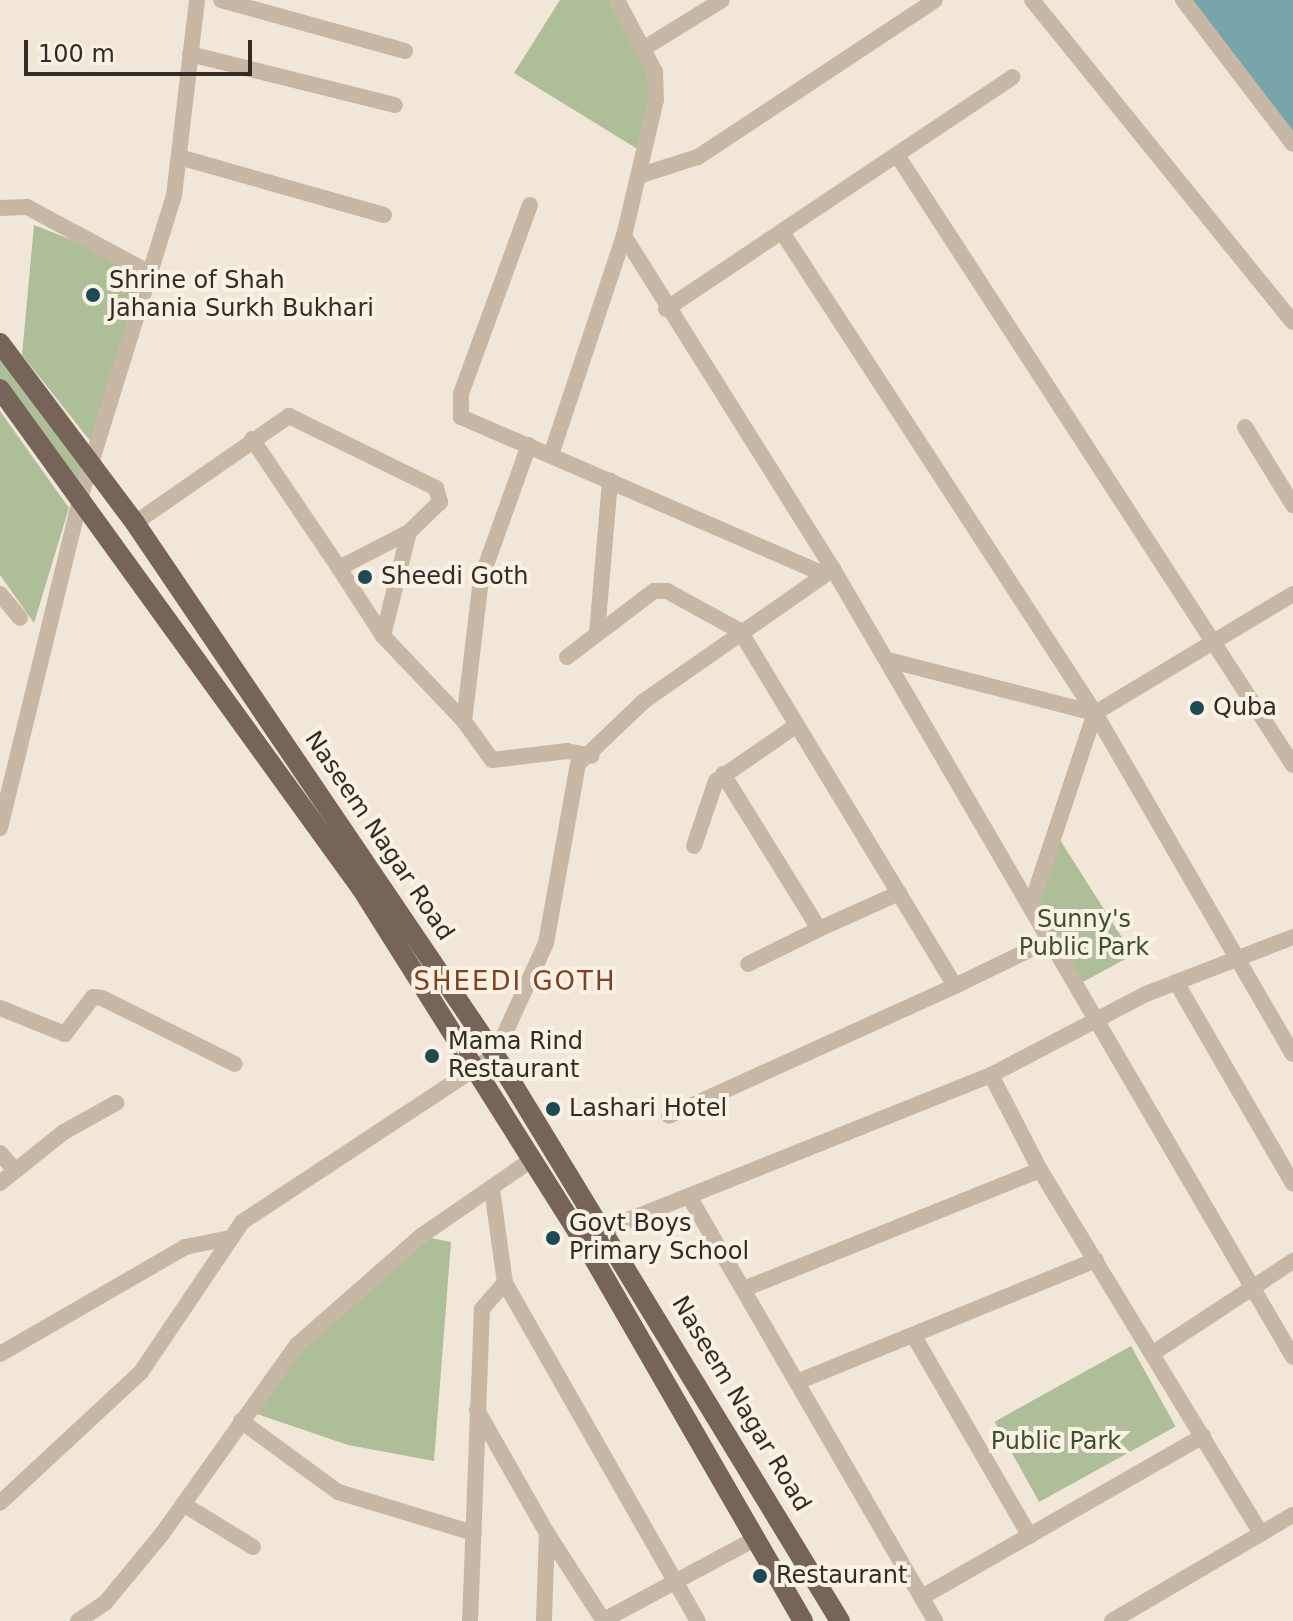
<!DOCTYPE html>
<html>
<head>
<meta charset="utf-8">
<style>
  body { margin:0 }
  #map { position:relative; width:1293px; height:1621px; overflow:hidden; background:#f0e7d8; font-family:"DejaVu Sans",sans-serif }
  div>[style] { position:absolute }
  .green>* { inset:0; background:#aebe99; transform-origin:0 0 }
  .water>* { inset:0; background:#78a4ac }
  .minor>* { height:16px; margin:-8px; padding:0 8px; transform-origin:8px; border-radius:8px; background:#c7b8a5 }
  .primary>* { height:20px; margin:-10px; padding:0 10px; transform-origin:10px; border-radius:10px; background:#756457 }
  .dots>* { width:22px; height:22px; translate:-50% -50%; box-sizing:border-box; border:4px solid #f8f1e4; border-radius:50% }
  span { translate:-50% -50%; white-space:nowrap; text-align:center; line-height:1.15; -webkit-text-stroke:8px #f8f1e4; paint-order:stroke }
  .poi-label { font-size:24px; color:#332b26 }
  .left { translate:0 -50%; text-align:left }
  .street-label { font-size:24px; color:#332b26 }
  .park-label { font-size:24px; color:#3e502a }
  .neighbourhood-label { font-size:26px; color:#7f4222; letter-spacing:2px }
  .scale { position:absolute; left:24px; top:40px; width:228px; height:36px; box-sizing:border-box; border:4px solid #332b26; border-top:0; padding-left:10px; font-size:24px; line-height:28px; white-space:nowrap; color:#332b26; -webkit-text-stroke:6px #f8f1e4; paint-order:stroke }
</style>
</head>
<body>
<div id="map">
  <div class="green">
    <div style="clip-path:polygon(560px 0,617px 0,655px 72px,644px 153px,514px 73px)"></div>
    <div style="clip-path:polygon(34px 225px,150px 271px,95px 447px,22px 355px)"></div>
    <div style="clip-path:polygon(0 344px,88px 469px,80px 499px,0 387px)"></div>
    <div style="clip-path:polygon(0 411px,69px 508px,34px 623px,0 575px)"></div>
    <div style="clip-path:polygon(1055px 832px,1133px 955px,1079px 984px,1031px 905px)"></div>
    <div style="clip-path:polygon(421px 1236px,451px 1242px,434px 1461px,348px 1445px,248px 1411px,297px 1345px)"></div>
    <div style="left:1131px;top:1346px;width:92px;height:156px;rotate:61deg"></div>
  </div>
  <div class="water">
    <div style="clip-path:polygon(1184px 0,1293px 0,1293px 144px)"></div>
  </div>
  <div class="minor">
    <div style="left:221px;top:0;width:191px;rotate:15.5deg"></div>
    <div style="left:1032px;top:0;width:414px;rotate:51deg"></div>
    <div style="left:1183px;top:0;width:181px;rotate:52.6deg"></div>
    <div style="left:646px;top:47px;width:89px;rotate:-31.7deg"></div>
    <div style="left:190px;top:54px;width:211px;rotate:14deg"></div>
    <div style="left:897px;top:155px;width:727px;rotate:57.01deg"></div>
    <div style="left:179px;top:157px;width:213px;rotate:15.8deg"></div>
    <div style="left:638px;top:176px;width:63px;rotate:-17.6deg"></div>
    <div style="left:698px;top:157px;width:284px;rotate:-33.5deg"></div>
    <div style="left:530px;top:205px;width:201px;rotate:110.1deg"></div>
    <div style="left:461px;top:394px;width:23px;rotate:90deg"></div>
    <div style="left:461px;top:417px;width:393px;rotate:23.4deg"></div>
    <div style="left:0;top:208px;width:27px;rotate:-2deg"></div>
    <div style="left:27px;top:207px;width:140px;rotate:28.2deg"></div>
    <div style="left:782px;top:232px;width:574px;rotate:56.95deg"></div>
    <div style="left:1095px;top:713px;width:394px;rotate:59.9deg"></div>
    <div style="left:666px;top:309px;width:417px;rotate:-33.8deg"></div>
    <div style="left:1245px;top:427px;width:92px;rotate:58.4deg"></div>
    <div style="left:252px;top:439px;width:156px;rotate:56deg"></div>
    <div style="left:529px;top:445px;width:142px;rotate:109.7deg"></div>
    <div style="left:481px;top:579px;width:143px;rotate:96.8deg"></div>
    <div style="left:464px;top:721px;width:48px;rotate:54.3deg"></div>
    <div style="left:492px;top:760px;width:76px;rotate:-6.8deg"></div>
    <div style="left:567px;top:751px;width:25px;rotate:11deg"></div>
    <div style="left:551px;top:455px;width:231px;rotate:-71.6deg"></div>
    <div style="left:135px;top:523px;width:188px;rotate:-34.8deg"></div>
    <div style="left:289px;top:416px;width:164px;rotate:26.1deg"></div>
    <div style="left:436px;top:488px;width:15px;rotate:74deg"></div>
    <div style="left:440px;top:502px;width:43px;rotate:135.9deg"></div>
    <div style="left:409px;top:532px;width:79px;rotate:152.8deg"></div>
    <div style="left:339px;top:568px;width:81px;rotate:57.1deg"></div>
    <div style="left:383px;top:636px;width:117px;rotate:46.4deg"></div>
    <div style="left:833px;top:569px;width:912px;rotate:59.73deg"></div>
    <div style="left:0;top:594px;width:31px;rotate:50deg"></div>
    <div style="left:597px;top:633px;width:153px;rotate:-85.1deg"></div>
    <div style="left:383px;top:636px;width:107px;rotate:-76deg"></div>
    <div style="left:567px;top:657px;width:109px;rotate:-37.2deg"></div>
    <div style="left:654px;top:591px;width:13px"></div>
    <div style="left:667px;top:591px;width:83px;rotate:28.7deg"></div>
    <div style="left:740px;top:631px;width:415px;rotate:58.8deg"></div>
    <div style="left:955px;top:986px;width:314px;rotate:155.6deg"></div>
    <div style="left:888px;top:660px;width:214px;rotate:14.4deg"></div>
    <div style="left:723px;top:774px;width:182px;rotate:58.2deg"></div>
    <div style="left:819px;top:929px;width:79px;rotate:153.8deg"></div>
    <div style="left:0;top:828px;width:339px;rotate:-76.3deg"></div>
    <div style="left:80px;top:499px;width:317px;rotate:-72.8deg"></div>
    <div style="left:174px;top:196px;width:197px;rotate:-83.3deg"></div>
    <div style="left:694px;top:846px;width:69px;rotate:-71.3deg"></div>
    <div style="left:716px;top:781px;width:98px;rotate:-34.7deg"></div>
    <div style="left:1031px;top:905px;width:202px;rotate:-71.6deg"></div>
    <div style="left:1095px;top:713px;width:231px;rotate:-31deg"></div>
    <div style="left:819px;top:929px;width:88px;rotate:-24.2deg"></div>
    <div style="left:1176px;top:982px;width:233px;rotate:59.9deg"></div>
    <div style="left:955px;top:986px;width:108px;rotate:-25.9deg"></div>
    <div style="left:0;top:1008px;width:70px;rotate:21.8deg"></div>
    <div style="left:65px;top:1034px;width:46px;rotate:-52.9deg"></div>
    <div style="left:93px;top:997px;width:9px;rotate:6deg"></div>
    <div style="left:102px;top:998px;width:148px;rotate:26.4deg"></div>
    <div style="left:991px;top:1075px;width:107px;rotate:62.7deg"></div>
    <div style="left:1040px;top:1170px;width:425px;rotate:58.7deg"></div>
    <div style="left:0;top:1153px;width:23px;rotate:49deg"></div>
    <div style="left:0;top:1183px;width:82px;rotate:-38.6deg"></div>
    <div style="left:64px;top:1132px;width:60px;rotate:-29.1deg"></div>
    <div style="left:690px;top:1198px;width:489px;rotate:59.9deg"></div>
    <div style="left:591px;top:1235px;width:431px;rotate:-21.8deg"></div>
    <div style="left:991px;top:1075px;width:175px;rotate:-27.6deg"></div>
    <div style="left:1146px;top:994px;width:158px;rotate:-21.2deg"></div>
    <div style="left:505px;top:1283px;width:389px;rotate:60.3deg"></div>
    <div style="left:744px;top:1289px;width:319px;rotate:-21.9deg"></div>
    <div style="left:915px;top:1338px;width:229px;rotate:59.9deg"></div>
    <div style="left:1153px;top:1353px;width:168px;rotate:-33.3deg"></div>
    <div style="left:0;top:1354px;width:214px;rotate:-30deg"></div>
    <div style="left:185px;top:1247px;width:46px;rotate:-11.3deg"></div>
    <div style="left:797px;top:1382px;width:323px;rotate:-22.2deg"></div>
    <div style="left:477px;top:1410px;width:142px;rotate:60.4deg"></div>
    <div style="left:547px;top:1533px;width:88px;rotate:92deg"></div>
    <div style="left:241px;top:1421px;width:120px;rotate:36.2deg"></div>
    <div style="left:338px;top:1492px;width:142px;rotate:16.8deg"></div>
    <div style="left:0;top:1503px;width:192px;rotate:-42.9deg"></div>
    <div style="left:141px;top:1372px;width:181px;rotate:-56deg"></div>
    <div style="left:242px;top:1222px;width:303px;rotate:-33.4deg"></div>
    <div style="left:495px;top:1055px;width:123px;rotate:-65.5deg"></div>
    <div style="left:546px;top:943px;width:182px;rotate:-79.9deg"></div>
    <div style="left:578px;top:764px;width:91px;rotate:-43.7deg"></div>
    <div style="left:644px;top:701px;width:231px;rotate:-34.9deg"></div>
    <div style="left:833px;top:569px;width:393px;rotate:-122.1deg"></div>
    <div style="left:624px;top:236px;width:140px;rotate:-76.8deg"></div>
    <div style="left:656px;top:100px;width:28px;rotate:-92deg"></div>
    <div style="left:655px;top:72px;width:81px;rotate:-117.8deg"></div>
    <div style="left:183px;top:1504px;width:82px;rotate:31.6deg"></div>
    <div style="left:547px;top:1533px;width:103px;rotate:57.2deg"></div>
    <div style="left:922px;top:1597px;width:324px;rotate:-29.8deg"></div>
    <div style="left:78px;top:1621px;width:32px;rotate:-34deg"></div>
    <div style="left:105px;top:1603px;width:89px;rotate:-50.4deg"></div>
    <div style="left:162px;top:1534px;width:232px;rotate:-54.5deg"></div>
    <div style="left:297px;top:1345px;width:165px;rotate:-41.3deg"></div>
    <div style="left:421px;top:1236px;width:134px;rotate:-34.6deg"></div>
    <div style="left:470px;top:1621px;width:312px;rotate:-87.8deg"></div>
    <div style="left:482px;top:1309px;width:35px;rotate:-49deg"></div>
    <div style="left:505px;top:1283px;width:95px;rotate:-97.9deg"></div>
    <div style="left:602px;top:1621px;width:174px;rotate:-28.2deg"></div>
    <div style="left:1112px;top:1621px;width:210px;rotate:-30.4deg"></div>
  </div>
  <div class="primary">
    <div style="left:0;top:343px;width:225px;rotate:53.1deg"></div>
    <div style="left:135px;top:523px;width:642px;rotate:55.91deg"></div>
    <div style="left:495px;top:1055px;width:663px;rotate:58.64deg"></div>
    <div style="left:0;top:389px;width:616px;rotate:54.12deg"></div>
    <div style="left:361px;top:888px;width:416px;rotate:57.8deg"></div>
    <div style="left:583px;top:1240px;width:440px;rotate:60deg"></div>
  </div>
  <div class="dots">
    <div style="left:93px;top:295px;background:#1d4a53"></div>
    <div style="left:365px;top:577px;background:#1d4a53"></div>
    <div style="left:1197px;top:708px;background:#1d4a53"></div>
    <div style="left:432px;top:1056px;background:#1d4a53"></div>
    <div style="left:553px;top:1109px;background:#1d4a53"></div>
    <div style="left:553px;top:1238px;background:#1d4a53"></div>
    <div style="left:760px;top:1576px;background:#1d4a53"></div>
  </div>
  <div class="poi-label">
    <span class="left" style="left:109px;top:295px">Shrine of Shah<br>Jahania Surkh Bukhari</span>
    <span class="left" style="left:381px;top:577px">Sheedi Goth</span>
    <span class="left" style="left:1213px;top:708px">Quba</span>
    <span class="left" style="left:448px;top:1056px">Mama Rind<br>Restaurant</span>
    <span class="left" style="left:569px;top:1109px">Lashari Hotel</span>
    <span class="left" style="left:569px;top:1238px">Govt Boys<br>Primary School</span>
    <span class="left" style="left:776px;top:1576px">Restaurant</span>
  </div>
  <div class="street-label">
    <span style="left:379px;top:836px;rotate:56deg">Naseem Nagar Road</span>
    <span style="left:741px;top:1404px;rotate:59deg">Naseem Nagar Road</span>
  </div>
  <div class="park-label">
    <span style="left:1084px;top:934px">Sunny's<br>Public Park</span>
    <span style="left:1056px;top:1442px">Public Park</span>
  </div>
  <div class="neighbourhood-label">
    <span style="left:515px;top:982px">SHEEDI GOTH</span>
  </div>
  <div class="scale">100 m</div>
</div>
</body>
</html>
